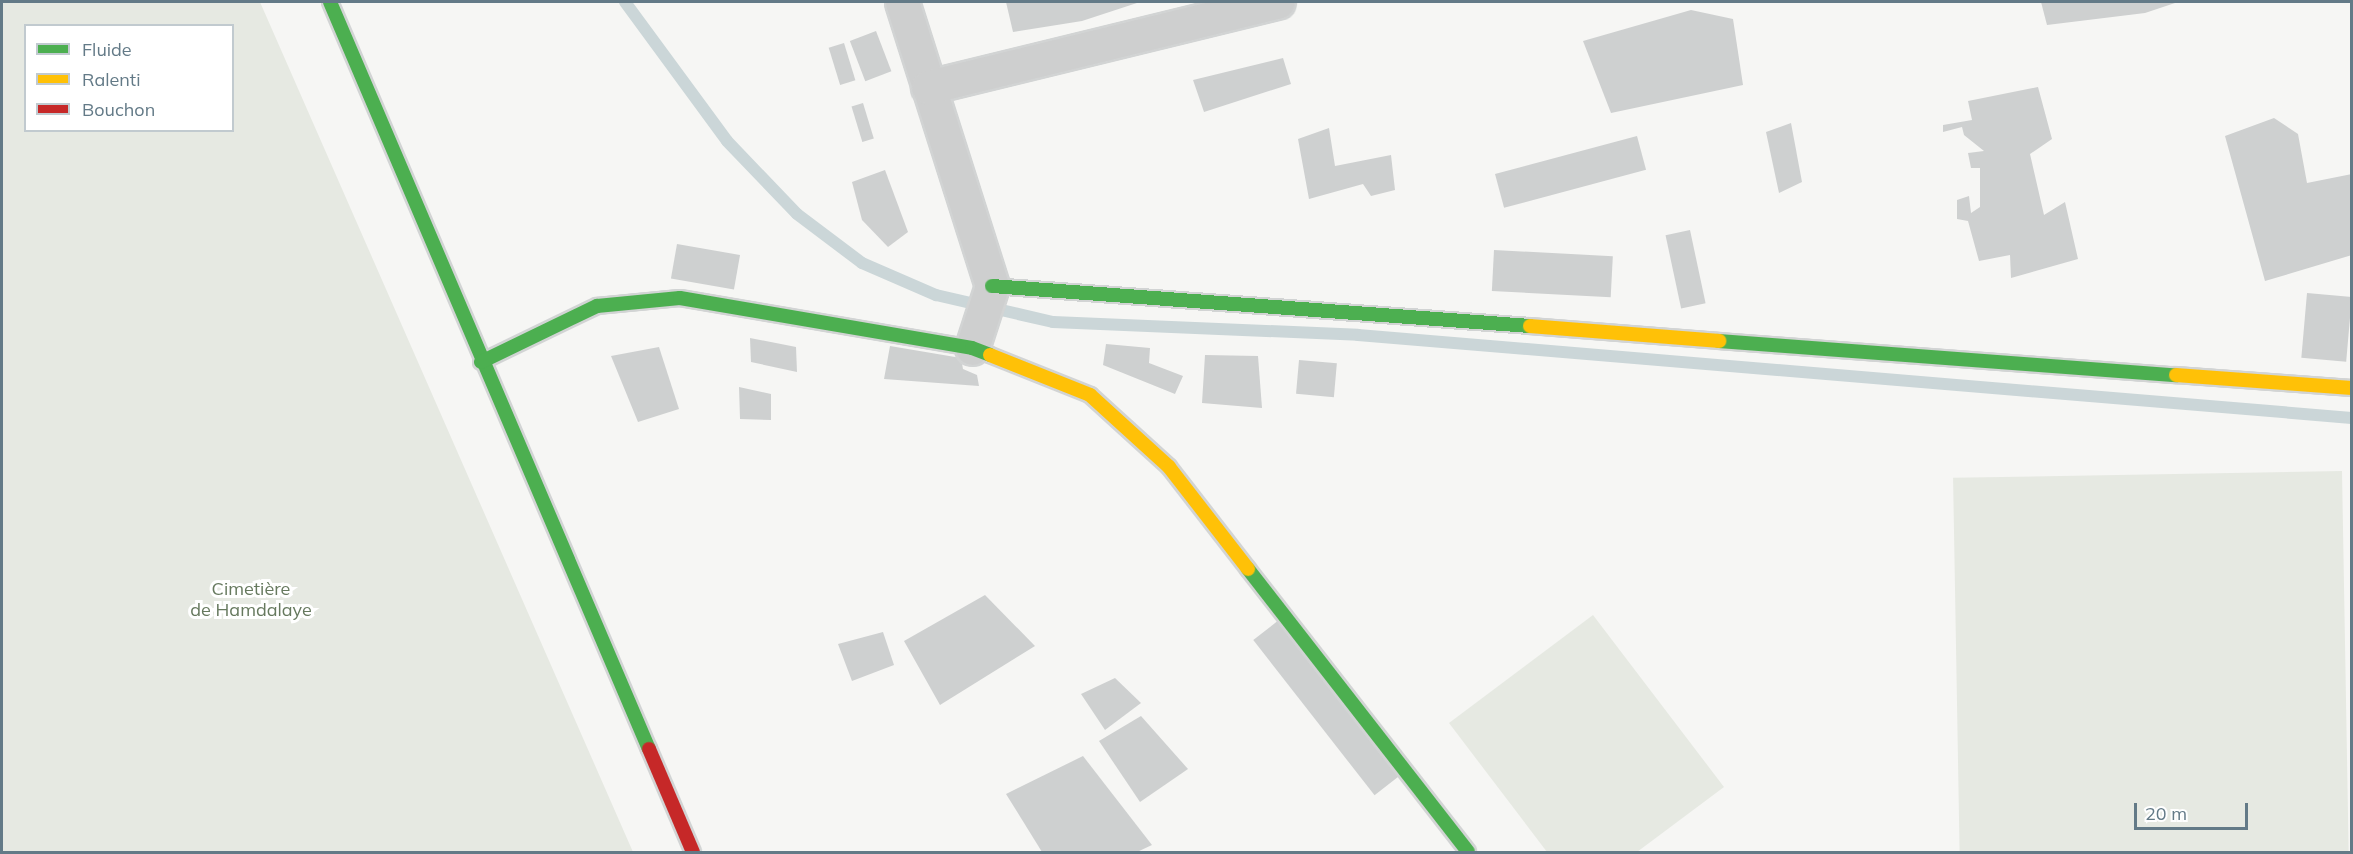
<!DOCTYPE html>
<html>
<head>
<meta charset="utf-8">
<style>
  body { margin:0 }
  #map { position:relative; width:2353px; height:854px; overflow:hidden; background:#f6f6f4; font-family:Mulish,sans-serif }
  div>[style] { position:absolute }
  .green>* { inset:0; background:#e6e9e2; transform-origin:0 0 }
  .stream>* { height:12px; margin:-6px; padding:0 6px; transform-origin:6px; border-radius:6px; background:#cbd6d8 }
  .building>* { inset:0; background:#ced0d0; transform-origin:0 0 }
  .roads { filter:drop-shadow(2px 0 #d2d4d4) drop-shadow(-2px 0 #d2d4d4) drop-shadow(0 2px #d2d4d4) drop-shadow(0 -2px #d2d4d4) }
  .street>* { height:33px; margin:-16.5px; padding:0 16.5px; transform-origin:16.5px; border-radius:16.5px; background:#cecfcf }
  .fast>* { height:14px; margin:-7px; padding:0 7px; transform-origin:7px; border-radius:7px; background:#4caf50 }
  .slow>* { height:14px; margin:-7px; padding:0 7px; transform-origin:7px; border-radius:7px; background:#ffc107 }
  .jam>* { height:14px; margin:-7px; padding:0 7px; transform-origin:7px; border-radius:7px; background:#c62828 }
  span { translate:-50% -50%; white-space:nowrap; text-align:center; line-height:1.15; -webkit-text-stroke:6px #fff; paint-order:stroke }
  .park-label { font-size:18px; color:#66795e }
  .frame { position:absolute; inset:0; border:3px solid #637a87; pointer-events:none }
  .legend { position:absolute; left:24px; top:24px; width:210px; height:108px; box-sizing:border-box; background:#fff; border:2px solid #c1cacf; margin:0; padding:8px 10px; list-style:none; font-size:18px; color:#637a87 }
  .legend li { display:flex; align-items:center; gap:12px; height:30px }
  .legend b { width:30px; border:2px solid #c1cacf }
  .scale { position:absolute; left:2134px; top:803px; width:114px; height:27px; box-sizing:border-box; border:3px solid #637a87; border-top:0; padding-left:8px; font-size:18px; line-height:21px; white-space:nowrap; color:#637a87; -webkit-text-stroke:4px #fff; paint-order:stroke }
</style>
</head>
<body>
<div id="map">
  <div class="green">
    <div style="clip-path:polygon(evenodd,2px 2px,260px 2px,633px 852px,2px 852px,2px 2px,26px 26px,232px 26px,232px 130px,26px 130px,26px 26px)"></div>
    <div style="left:2342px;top:471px;width:381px;height:389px;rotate:89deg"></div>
    <div style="clip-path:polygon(1593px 615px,1724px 787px,1637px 852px,1547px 852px,1449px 723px)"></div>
  </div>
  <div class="stream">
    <div style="left:625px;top:2px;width:172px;rotate:53.7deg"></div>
    <div style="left:727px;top:141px;width:101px;rotate:46.2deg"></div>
    <div style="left:797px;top:214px;width:81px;rotate:37deg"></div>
    <div style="left:862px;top:263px;width:81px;rotate:23.4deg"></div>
    <div style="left:936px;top:295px;width:120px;rotate:13deg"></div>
    <div style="left:1053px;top:322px;width:305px;rotate:2.4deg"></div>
    <div style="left:1358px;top:335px;width:997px;rotate:4.77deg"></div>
  </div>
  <div class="building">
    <div style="clip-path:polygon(1006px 2px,1140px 2px,1082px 21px,1013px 32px)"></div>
    <div style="clip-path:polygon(2041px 2px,2178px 2px,2145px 13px,2047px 25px)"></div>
    <div style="clip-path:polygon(1691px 10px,1733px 19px,1743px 85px,1611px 113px,1583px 41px)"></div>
    <div style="left:876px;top:31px;width:43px;height:28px;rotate:69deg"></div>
    <div style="left:844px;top:43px;width:39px;height:16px;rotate:73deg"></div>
    <div style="clip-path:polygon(1283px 58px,1291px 84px,1204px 112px,1193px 80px)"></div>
    <div style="clip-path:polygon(2038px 87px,2052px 139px,2030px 154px,2044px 215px,2065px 202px,2078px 259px,2011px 278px,2010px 255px,1979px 261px,1968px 221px,1957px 219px,1957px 200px,1969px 196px,1971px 213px,1980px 207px,1980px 168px,1971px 168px,1968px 153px,1984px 151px,1964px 135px,1962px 127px,1943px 132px,1943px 125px,1972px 120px,1968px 101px)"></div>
    <div style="left:863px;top:103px;width:37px;height:12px;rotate:73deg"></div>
    <div style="clip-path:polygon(2274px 118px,2298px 134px,2307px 183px,2352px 174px,2352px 255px,2265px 281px,2225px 136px)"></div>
    <div style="clip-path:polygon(1791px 123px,1802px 182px,1779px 193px,1766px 132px)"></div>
    <div style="clip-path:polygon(1329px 128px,1335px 166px,1391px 155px,1395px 190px,1371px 196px,1363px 184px,1309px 199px,1298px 139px)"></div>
    <div style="left:1637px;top:136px;width:35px;height:147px;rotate:75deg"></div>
    <div style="clip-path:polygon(885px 170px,908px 232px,888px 247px,862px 220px,852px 182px)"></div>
    <div style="left:1690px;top:230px;width:75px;height:25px;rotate:78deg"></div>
    <div style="left:677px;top:244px;width:64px;height:35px;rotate:10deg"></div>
    <div style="left:1494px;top:250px;width:119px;height:41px;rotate:3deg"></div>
    <div style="left:2307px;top:293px;width:45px;height:65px;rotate:5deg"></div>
    <div style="clip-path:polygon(750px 338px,796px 347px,797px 372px,751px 362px)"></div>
    <div style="clip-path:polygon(1106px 344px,1150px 348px,1149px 363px,1183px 376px,1175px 394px,1103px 365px)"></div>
    <div style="clip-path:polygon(890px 346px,961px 358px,963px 369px,977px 375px,979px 386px,884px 379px)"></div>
    <div style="clip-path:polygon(659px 347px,679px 409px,638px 422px,611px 356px)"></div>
    <div style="clip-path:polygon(1205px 355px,1258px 356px,1262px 408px,1202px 403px)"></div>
    <div style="left:1299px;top:360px;width:38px;height:34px;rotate:5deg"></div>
    <div style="clip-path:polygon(739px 387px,771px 394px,771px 420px,740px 419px)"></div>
    <div style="clip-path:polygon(985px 595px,1035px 646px,940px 705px,904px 641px)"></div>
    <div style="left:1284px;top:616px;width:197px;height:39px;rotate:52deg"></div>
    <div style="clip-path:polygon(883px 632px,894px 665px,852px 681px,838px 644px)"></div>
    <div style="clip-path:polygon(1115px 678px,1141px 703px,1105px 730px,1081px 694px)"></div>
    <div style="clip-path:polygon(1141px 716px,1188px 769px,1140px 802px,1099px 741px)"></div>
    <div style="clip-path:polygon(1083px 756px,1152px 845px,1137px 852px,1042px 852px,1006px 794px)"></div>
  </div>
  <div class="roads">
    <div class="street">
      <div style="left:902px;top:2px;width:298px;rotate:72.4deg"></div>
      <div style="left:992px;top:286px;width:65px;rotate:107.9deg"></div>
      <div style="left:928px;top:87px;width:360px;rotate:-13.7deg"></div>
    </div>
    <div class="fast">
      <div style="left:330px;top:2px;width:812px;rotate:66.88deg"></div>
      <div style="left:992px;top:286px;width:539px;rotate:4.25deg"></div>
      <div style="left:1719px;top:341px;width:458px;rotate:4.3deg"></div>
      <div style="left:481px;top:362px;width:129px;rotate:-25.8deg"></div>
      <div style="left:597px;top:306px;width:83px;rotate:-5.5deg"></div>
      <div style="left:680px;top:298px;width:296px;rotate:9.7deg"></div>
      <div style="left:972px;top:348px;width:19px;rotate:21deg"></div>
      <div style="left:1248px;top:569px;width:358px;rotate:52.1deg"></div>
    </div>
    <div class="slow">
      <div style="left:1530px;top:326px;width:190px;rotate:4.5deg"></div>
      <div style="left:990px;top:355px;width:108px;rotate:21.8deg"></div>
      <div style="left:1090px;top:395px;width:107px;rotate:42.3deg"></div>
      <div style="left:1169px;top:467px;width:129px;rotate:52.2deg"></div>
      <div style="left:2176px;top:375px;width:176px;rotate:4.2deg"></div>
    </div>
    <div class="jam">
      <div style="left:649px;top:749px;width:112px;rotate:66.9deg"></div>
    </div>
  </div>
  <div class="park-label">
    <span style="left:251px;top:600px">Cimetière<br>de Hamdalaye</span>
  </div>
  <div class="frame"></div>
  <ul class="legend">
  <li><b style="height:8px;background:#4caf50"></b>Fluide</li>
  <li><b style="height:8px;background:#ffc107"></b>Ralenti</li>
  <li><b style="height:8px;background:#c62828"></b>Bouchon</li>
  </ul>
  <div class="scale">20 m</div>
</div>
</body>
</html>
